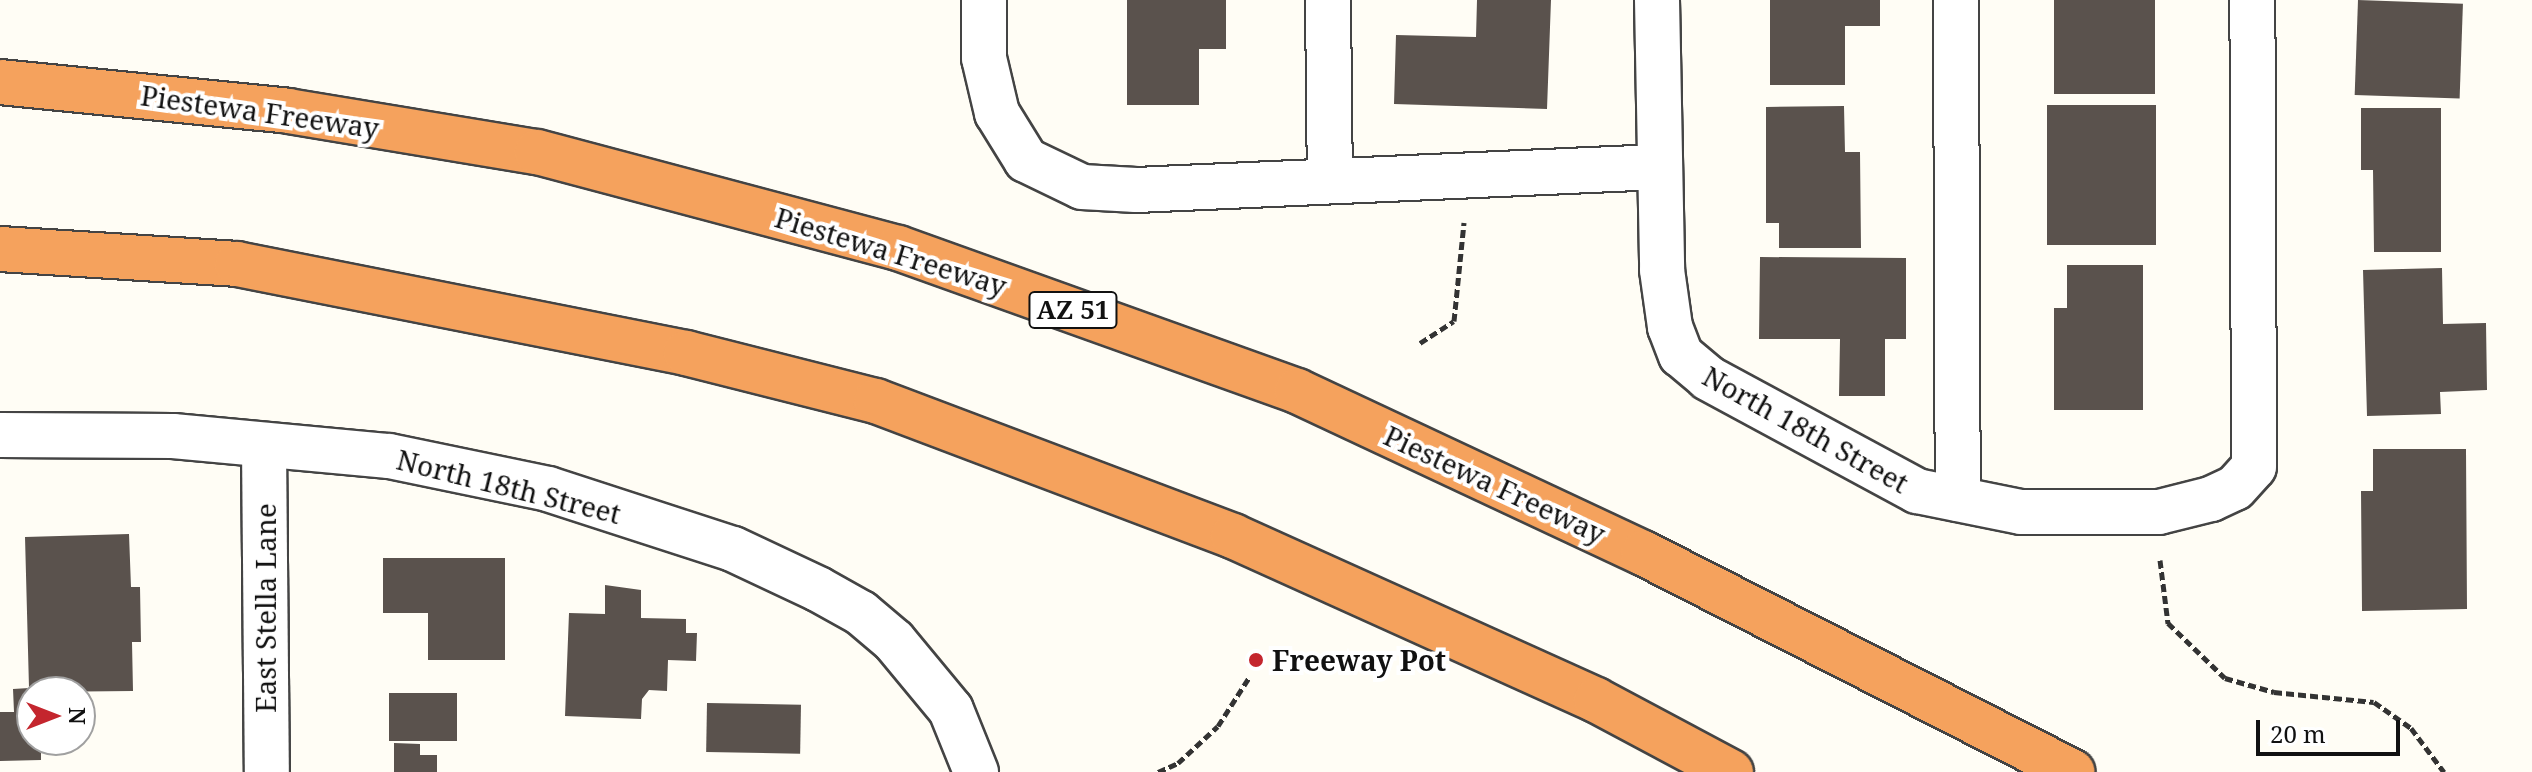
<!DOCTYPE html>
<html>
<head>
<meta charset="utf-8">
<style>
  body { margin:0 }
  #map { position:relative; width:2532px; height:772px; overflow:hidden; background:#fffdf5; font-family:"Noto Serif",serif }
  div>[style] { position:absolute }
  .building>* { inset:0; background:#5a524d; transform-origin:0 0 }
  .path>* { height:5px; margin-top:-2.5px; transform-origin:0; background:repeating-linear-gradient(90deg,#333 0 8px,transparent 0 12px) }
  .roads { filter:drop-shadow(2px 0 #444) drop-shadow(-2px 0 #444) drop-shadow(0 2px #444) drop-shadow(0 -2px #444) }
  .minor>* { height:44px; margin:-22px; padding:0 22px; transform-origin:22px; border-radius:22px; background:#fff }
  .highway>* { height:44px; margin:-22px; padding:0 22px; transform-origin:22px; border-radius:22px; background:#f5a25d }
  .dots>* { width:22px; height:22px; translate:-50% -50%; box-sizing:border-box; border:4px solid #fff; border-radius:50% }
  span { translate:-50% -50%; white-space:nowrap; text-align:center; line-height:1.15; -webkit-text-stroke:8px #fff; paint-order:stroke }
  .shield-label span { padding:2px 6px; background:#fff; border:2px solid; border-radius:6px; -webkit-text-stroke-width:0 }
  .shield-label { font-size:26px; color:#111; font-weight:700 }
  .street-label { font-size:28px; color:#111 }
  .poi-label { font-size:28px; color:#111; font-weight:700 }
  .left { translate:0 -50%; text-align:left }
  .north { position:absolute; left:16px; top:676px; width:80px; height:80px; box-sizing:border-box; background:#fff; border:2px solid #a0a0a0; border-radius:50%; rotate:90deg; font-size:22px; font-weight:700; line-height:32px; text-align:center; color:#111 }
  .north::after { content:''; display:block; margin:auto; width:28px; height:36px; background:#c4262e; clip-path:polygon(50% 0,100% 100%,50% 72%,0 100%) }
  .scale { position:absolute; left:2256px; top:720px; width:144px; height:36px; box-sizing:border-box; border:4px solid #111; border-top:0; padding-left:10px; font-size:24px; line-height:28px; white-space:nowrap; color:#111; -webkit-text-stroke:6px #fff; paint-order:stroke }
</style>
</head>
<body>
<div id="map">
  <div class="building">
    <div style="clip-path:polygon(1127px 0,1226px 0,1226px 49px,1199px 49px,1199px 105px,1127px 105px)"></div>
    <div style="clip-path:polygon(1477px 0,1551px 0,1547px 109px,1394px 104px,1396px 35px,1476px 37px)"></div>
    <div style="clip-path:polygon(1770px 0,1880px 0,1880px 26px,1845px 26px,1845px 85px,1770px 85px)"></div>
    <div style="left:2054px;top:0;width:101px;height:94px"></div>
    <div style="left:2358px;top:0;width:105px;height:95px;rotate:2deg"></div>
    <div style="left:2047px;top:105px;width:109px;height:140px"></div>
    <div style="clip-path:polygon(1844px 106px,1845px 152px,1860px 152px,1861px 248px,1779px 248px,1779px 223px,1766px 223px,1766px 107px)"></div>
    <div style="clip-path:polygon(2361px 108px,2441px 108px,2441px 252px,2374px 252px,2373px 170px,2361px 170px)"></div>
    <div style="clip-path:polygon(1760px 257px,1906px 258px,1906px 339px,1885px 339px,1885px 396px,1839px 396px,1840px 339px,1759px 339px)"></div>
    <div style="clip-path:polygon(2067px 265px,2143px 265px,2143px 410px,2054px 410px,2054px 308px,2067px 308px)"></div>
    <div style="clip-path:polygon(2442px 268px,2443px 324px,2486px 323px,2487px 390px,2440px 392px,2441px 414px,2367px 416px,2363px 270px)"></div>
    <div style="clip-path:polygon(2373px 449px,2466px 449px,2467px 609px,2362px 611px,2361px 491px,2373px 491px)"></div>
    <div style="clip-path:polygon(129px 534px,131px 587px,140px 587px,141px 642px,132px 642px,133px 691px,32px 692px,32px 740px,41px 740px,41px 760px,0 761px,0 712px,14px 712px,13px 689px,29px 688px,25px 537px)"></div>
    <div style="clip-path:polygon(383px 558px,505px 558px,505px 660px,428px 660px,428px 613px,383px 613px)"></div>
    <div style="clip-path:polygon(605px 585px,641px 590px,641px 618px,686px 619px,686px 633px,697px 633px,696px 661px,668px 660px,667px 691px,649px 690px,642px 699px,641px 719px,565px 716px,569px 613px,605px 614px)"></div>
    <div style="left:389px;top:693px;width:68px;height:48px"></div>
    <div style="left:707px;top:703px;width:94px;height:49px;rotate:1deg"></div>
    <div style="clip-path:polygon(394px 743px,420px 744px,420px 755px,437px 755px,437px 772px,394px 772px)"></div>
  </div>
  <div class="path">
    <div style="left:1420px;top:343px;width:40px;rotate:-32.9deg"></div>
    <div style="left:1454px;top:321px;width:99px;rotate:-84.2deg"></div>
    <div style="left:2160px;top:560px;width:64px;rotate:82.8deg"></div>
    <div style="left:2168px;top:623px;width:79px;rotate:44deg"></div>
    <div style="left:2225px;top:678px;width:51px;rotate:15.9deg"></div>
    <div style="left:2274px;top:692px;width:100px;rotate:5.7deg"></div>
    <div style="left:2374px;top:702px;width:45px;rotate:35.1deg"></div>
    <div style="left:2411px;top:728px;width:55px;rotate:53.1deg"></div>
    <div style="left:1158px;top:772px;width:22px;rotate:-24deg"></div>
    <div style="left:1178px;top:763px;width:54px;rotate:-42.8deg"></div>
    <div style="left:1218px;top:726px;width:59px;rotate:-57.4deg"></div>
  </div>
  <div class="roads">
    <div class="minor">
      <div style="left:984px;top:0;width:58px;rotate:90deg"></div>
      <div style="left:984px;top:58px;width:57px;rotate:76.7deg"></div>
      <div style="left:997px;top:113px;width:55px;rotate:58.3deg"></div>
      <div style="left:1026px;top:160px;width:62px;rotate:25.7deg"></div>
      <div style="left:1082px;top:187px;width:54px;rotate:3.2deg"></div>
      <div style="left:1136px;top:190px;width:523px;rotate:-2.52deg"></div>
      <div style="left:1328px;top:0;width:180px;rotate:89.4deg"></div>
      <div style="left:1657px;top:0;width:270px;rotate:88.9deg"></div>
      <div style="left:1662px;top:270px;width:58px;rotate:82deg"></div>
      <div style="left:1670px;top:327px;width:30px;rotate:69deg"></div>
      <div style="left:1681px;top:355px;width:35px;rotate:40deg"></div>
      <div style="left:1708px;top:378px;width:238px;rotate:28.4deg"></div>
      <div style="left:1917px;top:491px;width:106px;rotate:11.4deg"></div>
      <div style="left:2021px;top:512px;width:138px"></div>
      <div style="left:2159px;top:512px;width:54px;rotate:-14deg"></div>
      <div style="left:2211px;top:499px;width:26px;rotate:-25deg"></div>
      <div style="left:2235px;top:488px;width:28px;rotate:-48deg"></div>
      <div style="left:2254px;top:467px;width:467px;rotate:-90.2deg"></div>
      <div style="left:1956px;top:0;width:499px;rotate:89.8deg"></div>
      <div style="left:0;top:435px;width:173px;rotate:0.3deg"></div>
      <div style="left:173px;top:436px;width:217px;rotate:5.3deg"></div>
      <div style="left:389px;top:456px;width:162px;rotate:11.7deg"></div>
      <div style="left:548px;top:489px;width:194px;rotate:18deg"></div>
      <div style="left:733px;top:549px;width:94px;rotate:25.2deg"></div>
      <div style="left:818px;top:589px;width:49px;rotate:29.2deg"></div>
      <div style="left:861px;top:613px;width:43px;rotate:40.3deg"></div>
      <div style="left:894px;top:641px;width:89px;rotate:50.4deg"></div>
      <div style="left:951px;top:710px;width:67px;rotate:68deg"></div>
      <div style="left:264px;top:445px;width:327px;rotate:89.5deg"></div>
    </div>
    <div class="highway">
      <div style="left:0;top:82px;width:289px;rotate:5.7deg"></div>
      <div style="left:288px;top:111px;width:252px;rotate:9.4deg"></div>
      <div style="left:537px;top:152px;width:374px;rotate:14.9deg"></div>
      <div style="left:898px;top:248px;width:424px;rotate:19.7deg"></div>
      <div style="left:1297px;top:391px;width:382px;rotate:25.1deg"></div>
      <div style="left:1643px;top:553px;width:482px;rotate:27deg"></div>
      <div style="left:0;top:249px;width:237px;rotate:3.6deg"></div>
      <div style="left:237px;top:264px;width:458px;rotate:11.2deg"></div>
      <div style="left:686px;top:353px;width:196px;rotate:14.2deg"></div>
      <div style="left:876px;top:401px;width:382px;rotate:20.7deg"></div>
      <div style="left:1233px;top:536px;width:398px;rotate:24.3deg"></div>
      <div style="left:1596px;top:700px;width:153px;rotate:28.1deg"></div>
    </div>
  </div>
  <div class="dots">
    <div style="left:1256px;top:660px;background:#c4262e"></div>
  </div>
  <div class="shield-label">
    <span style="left:1073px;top:310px">AZ 51</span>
  </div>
  <div class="street-label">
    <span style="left:260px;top:111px;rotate:8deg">Piestewa Freeway</span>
    <span style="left:891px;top:251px;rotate:17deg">Piestewa Freeway</span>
    <span style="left:1806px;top:429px;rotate:29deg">North 18th Street</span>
    <span style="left:1495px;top:484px;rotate:25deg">Piestewa Freeway</span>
    <span style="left:509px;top:486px;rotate:14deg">North 18th Street</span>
    <span style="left:265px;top:608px;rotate:-90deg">East Stella Lane</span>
  </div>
  <div class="poi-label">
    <span class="left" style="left:1272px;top:660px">Freeway Pot</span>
  </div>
  <div class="north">N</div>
  <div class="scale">20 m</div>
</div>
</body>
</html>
